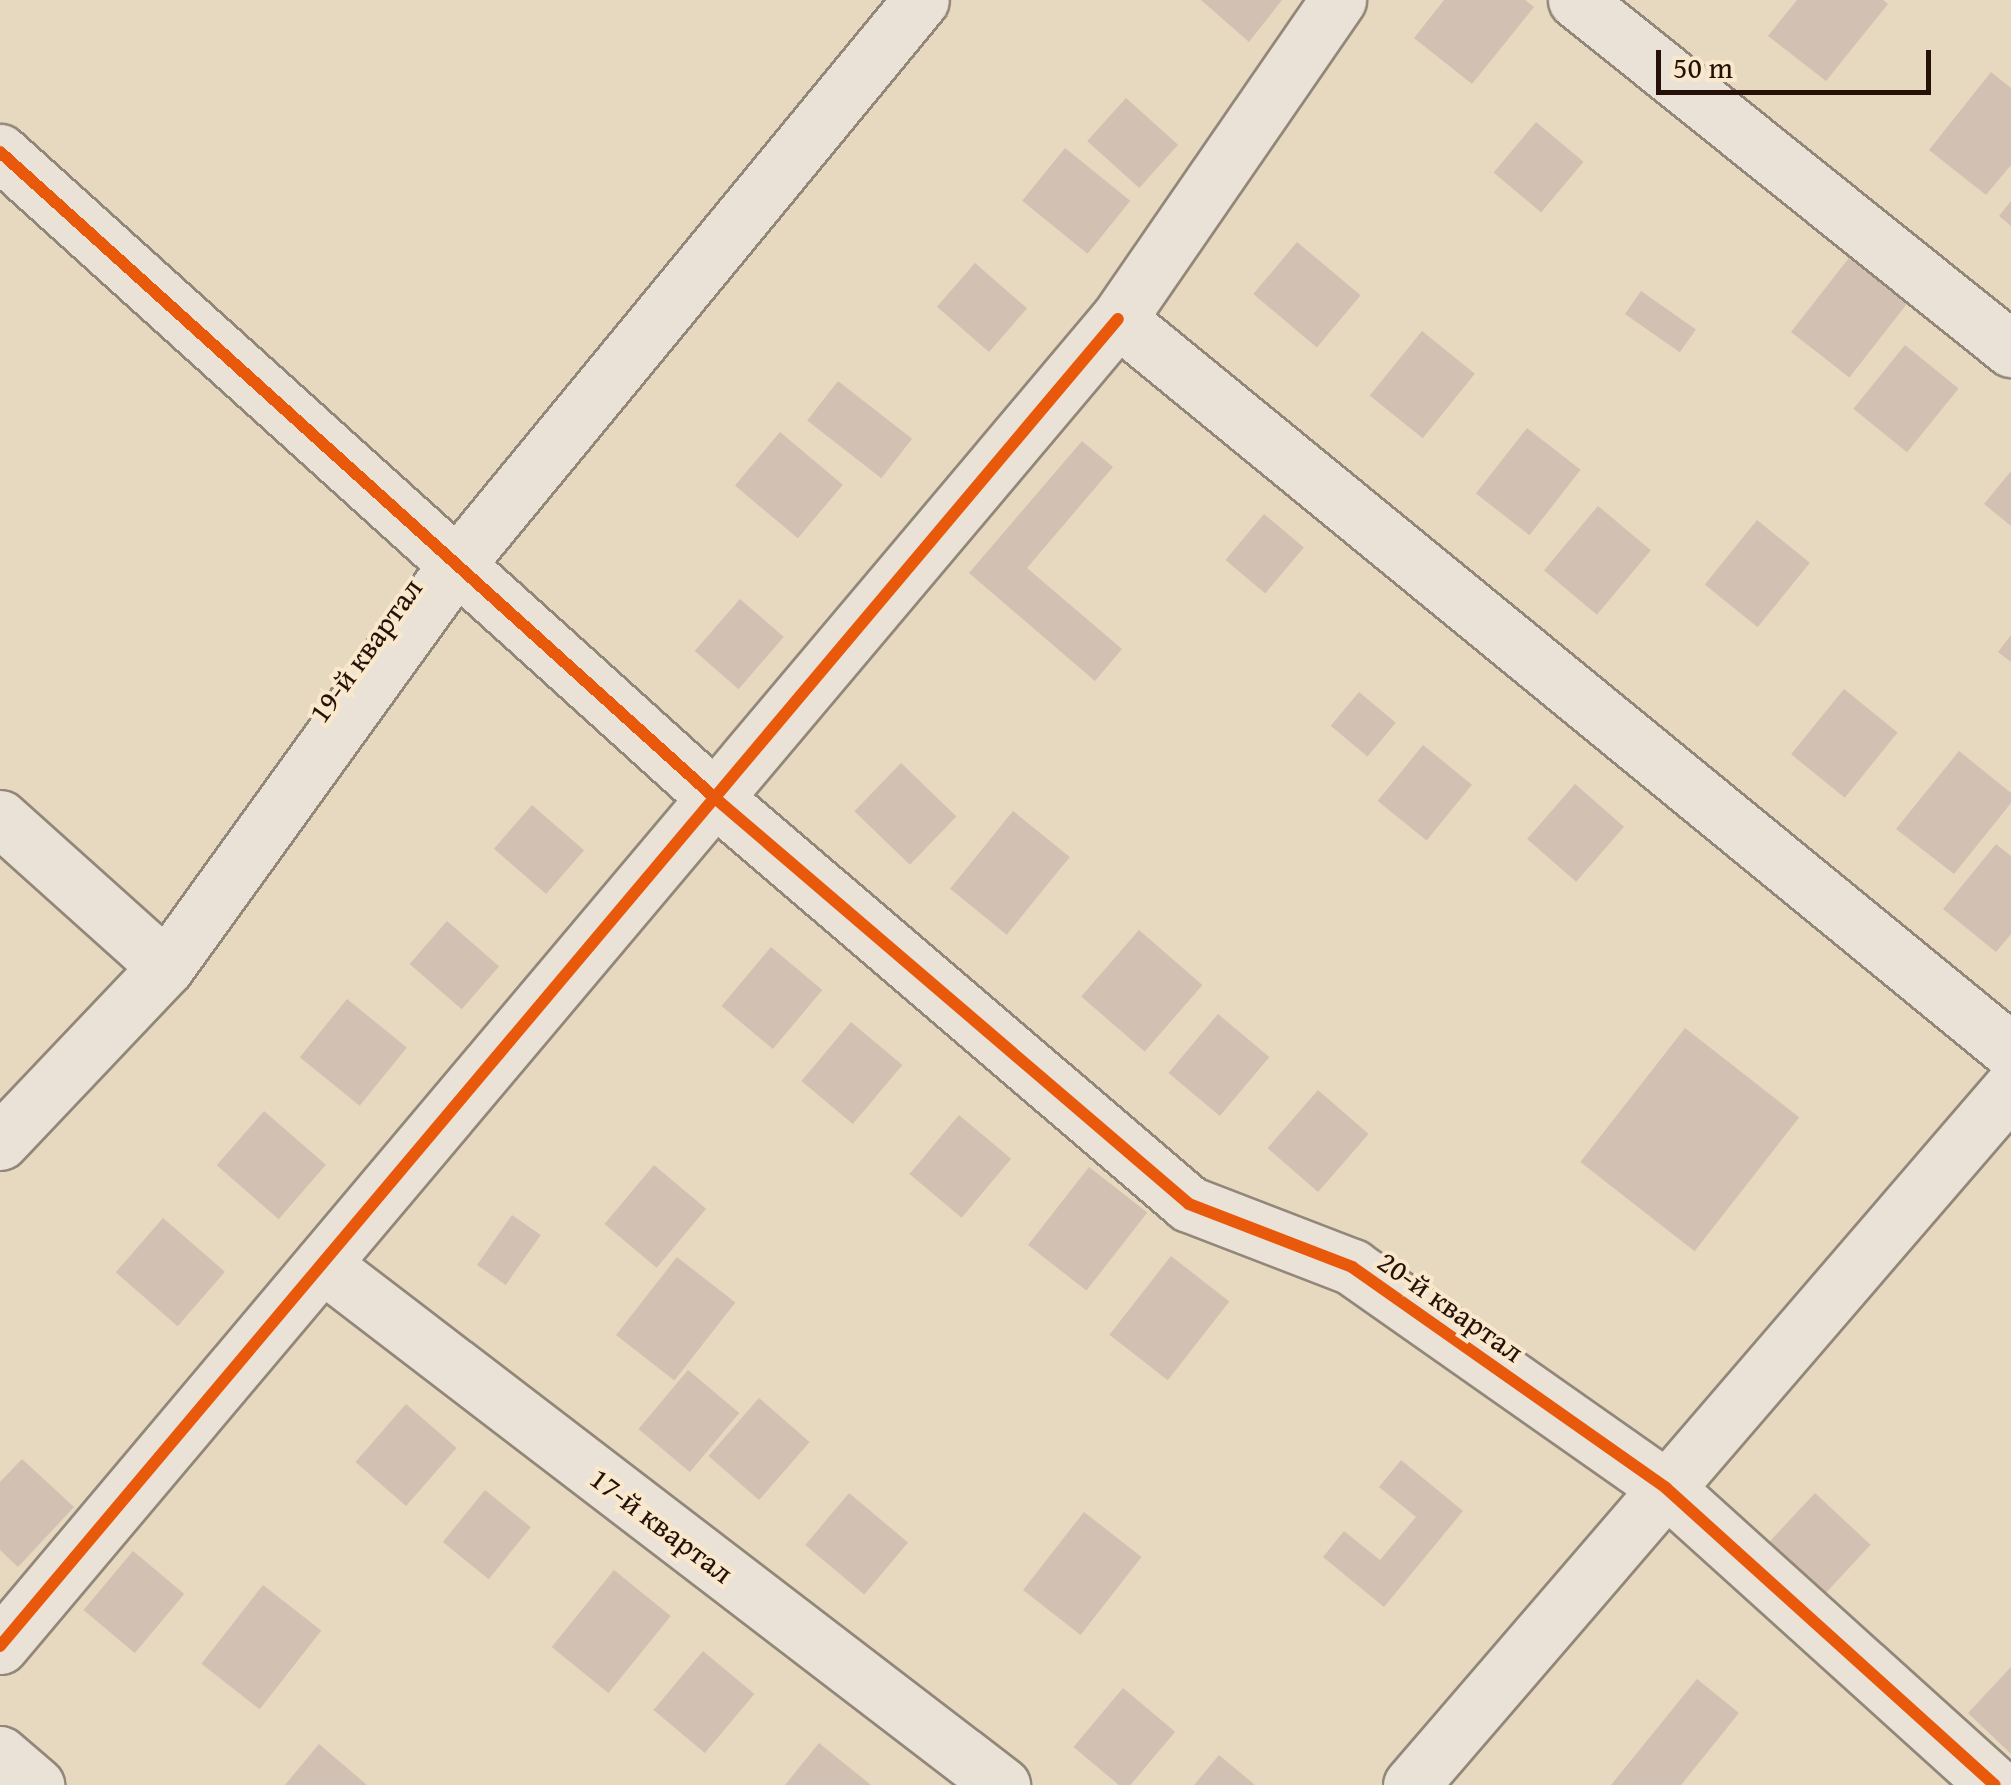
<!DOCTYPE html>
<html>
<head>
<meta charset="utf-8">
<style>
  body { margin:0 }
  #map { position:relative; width:2011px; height:1785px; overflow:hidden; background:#e7d8c0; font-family:"Gentium Book Plus",serif }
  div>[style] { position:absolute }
  .building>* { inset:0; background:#d2c1b2; transform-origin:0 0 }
  .roads { filter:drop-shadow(2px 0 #928779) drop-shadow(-2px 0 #928779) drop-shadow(0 2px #928779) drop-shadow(0 -2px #928779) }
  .minor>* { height:55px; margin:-27.5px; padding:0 27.5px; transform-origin:27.5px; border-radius:27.5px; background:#eae2d7 }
  .cycleway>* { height:12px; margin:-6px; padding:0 6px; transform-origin:6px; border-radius:6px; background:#e8590c }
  span { translate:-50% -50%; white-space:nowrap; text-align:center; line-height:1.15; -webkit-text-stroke:8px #f9e8cc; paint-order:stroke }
  .street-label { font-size:30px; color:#251108 }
  .scale { position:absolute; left:1656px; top:50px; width:275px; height:45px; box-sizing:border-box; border:5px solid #251108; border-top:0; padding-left:12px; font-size:30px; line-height:35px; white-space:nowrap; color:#251108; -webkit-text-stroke:8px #f9e8cc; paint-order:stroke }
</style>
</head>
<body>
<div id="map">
  <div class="building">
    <div style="clip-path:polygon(1201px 0,1282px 0,1249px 42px)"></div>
    <div style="clip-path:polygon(1444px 0,1525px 0,1534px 7px,1472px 84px,1414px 38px)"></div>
    <div style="clip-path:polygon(1797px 0,1883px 0,1888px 4px,1826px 81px,1768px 36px)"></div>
    <div style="clip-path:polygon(1991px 72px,2011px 88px,2011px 165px,1986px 195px,1929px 150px)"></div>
    <div style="left:1126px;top:98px;width:70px;height:58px;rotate:42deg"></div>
    <div style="left:1536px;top:122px;width:62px;height:66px;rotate:40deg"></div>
    <div style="left:1065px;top:148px;width:84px;height:68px;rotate:39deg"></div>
    <div style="clip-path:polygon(2011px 201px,2011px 226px,1999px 216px)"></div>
    <div style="left:1297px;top:242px;width:83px;height:68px;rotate:40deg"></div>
    <div style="left:1852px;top:254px;width:74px;height:99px;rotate:38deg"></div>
    <div style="left:975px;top:263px;width:69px;height:58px;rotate:41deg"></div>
    <div style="left:1641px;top:291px;width:67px;height:28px;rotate:35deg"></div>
    <div style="left:1422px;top:331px;width:68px;height:83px;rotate:39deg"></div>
    <div style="left:1905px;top:345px;width:69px;height:82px;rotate:39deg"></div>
    <div style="left:838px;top:381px;width:94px;height:50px;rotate:38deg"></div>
    <div style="left:1527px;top:428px;width:68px;height:83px;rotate:38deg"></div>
    <div style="left:780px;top:432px;width:82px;height:70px;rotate:40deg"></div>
    <div style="clip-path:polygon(1082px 441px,1113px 467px,1027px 568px,1122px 649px,1095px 681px,969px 573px)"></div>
    <div style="clip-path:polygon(2011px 471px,2011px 526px,1984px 504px)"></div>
    <div style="left:1598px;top:506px;width:69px;height:84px;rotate:40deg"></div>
    <div style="left:1264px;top:514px;width:52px;height:60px;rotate:40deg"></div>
    <div style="left:1757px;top:520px;width:68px;height:83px;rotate:39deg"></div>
    <div style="left:740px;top:599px;width:58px;height:69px;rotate:41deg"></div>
    <div style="clip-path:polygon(2011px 635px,2011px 662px,1998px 652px)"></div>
    <div style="left:1844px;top:689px;width:69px;height:84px;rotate:39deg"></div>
    <div style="left:1359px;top:692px;width:48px;height:44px;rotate:40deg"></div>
    <div style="left:1423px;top:745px;width:63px;height:72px;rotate:39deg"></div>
    <div style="clip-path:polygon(1959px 751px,2011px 793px,2011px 803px,1954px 874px,1896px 829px)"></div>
    <div style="left:901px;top:763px;width:77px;height:67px;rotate:44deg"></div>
    <div style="left:1575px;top:784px;width:65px;height:73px;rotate:41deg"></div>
    <div style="left:532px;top:805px;width:69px;height:58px;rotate:41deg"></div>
    <div style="left:1013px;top:811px;width:73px;height:100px;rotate:39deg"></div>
    <div style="clip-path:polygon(1996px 844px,2011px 856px,2011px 934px,1996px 952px,1943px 909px)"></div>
    <div style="left:447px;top:921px;width:69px;height:57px;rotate:41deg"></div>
    <div style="left:1139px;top:930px;width:84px;height:88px;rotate:41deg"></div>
    <div style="left:771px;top:947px;width:67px;height:77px;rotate:40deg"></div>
    <div style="left:347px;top:999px;width:77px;height:75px;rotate:39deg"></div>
    <div style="left:1218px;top:1014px;width:67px;height:77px;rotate:40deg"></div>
    <div style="left:851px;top:1022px;width:67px;height:77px;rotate:40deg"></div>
    <div style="left:1685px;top:1028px;width:145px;height:170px;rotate:38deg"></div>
    <div style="left:1318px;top:1090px;width:67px;height:77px;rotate:41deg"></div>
    <div style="left:264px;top:1111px;width:82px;height:72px;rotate:41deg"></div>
    <div style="left:959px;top:1115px;width:68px;height:77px;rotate:40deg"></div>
    <div style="left:654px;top:1165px;width:68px;height:77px;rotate:40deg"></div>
    <div style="left:1089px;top:1167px;width:74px;height:99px;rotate:38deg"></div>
    <div style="left:512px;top:1215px;width:35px;height:61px;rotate:35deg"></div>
    <div style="left:163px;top:1218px;width:82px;height:72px;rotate:41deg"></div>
    <div style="left:1171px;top:1256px;width:74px;height:100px;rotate:38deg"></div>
    <div style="left:677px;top:1257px;width:74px;height:99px;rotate:38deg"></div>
    <div style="left:688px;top:1370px;width:67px;height:77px;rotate:40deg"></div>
    <div style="left:759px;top:1398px;width:67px;height:77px;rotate:41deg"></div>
    <div style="left:406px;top:1404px;width:67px;height:77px;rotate:41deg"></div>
    <div style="clip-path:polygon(22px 1459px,74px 1507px,18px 1567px,0 1550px,0 1482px)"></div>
    <div style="clip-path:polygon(1401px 1460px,1463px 1511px,1384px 1607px,1323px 1557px,1344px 1531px,1380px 1560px,1416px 1517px,1379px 1487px)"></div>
    <div style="left:485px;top:1490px;width:59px;height:67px;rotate:39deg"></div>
    <div style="left:849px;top:1493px;width:77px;height:68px;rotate:40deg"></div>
    <div style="left:1815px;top:1493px;width:76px;height:77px;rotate:43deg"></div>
    <div style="left:1084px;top:1512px;width:73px;height:99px;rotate:38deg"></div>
    <div style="left:133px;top:1551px;width:67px;height:77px;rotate:40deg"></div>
    <div style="left:614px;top:1570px;width:73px;height:99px;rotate:39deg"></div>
    <div style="left:263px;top:1585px;width:74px;height:100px;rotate:38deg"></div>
    <div style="left:703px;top:1651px;width:67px;height:77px;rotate:40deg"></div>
    <div style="clip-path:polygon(2011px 1667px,2011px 1754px,1968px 1713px)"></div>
    <div style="clip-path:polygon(1697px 1679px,1739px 1713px,1681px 1785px,1611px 1785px)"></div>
    <div style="left:1123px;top:1688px;width:68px;height:77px;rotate:40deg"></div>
    <div style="clip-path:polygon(819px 1743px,871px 1785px,785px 1785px)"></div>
    <div style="clip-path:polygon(319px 1744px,367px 1785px,285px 1785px)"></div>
    <div style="clip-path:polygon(1219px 1755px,1255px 1785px,1194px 1785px)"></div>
  </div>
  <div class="roads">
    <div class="minor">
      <div style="left:1338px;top:0;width:388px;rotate:124.6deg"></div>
      <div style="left:1118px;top:319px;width:1155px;rotate:39.34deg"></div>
      <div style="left:1576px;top:0;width:558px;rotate:38.74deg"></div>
      <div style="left:0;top:152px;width:964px;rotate:42.1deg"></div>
      <div style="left:715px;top:798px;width:624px;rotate:40.58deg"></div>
      <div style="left:1189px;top:1204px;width:175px;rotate:21.1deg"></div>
      <div style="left:1352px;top:1267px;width:384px;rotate:35.1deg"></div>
      <div style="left:1666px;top:1488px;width:443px;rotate:42.1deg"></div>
      <div style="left:0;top:818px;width:223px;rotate:41.9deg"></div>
      <div style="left:0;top:1142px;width:241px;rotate:-46.5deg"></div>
      <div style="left:166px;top:967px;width:497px;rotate:-54.2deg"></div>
      <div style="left:457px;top:564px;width:730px;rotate:-50.56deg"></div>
      <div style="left:322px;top:1264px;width:857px;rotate:37.46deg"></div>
      <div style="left:0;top:1646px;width:1735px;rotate:-49.89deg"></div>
      <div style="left:0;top:1754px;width:48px;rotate:40.7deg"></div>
      <div style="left:1411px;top:1785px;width:920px;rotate:-49.28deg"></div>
    </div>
  </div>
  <div class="cycleway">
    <div style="left:0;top:152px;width:964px;rotate:42.1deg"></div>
    <div style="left:715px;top:798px;width:624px;rotate:40.58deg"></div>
    <div style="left:1189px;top:1204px;width:175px;rotate:21.1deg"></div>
    <div style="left:1352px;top:1267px;width:384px;rotate:35.1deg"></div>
    <div style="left:1666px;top:1488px;width:443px;rotate:42.1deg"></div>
    <div style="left:0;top:1646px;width:1735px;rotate:-49.89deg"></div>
  </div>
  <div class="street-label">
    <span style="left:365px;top:650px;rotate:-54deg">19-й квартал</span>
    <span style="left:1451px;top:1306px;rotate:35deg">20-й квартал</span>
    <span style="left:662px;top:1525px;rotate:37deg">17-й квартал</span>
  </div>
  <div class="scale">50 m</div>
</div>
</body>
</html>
